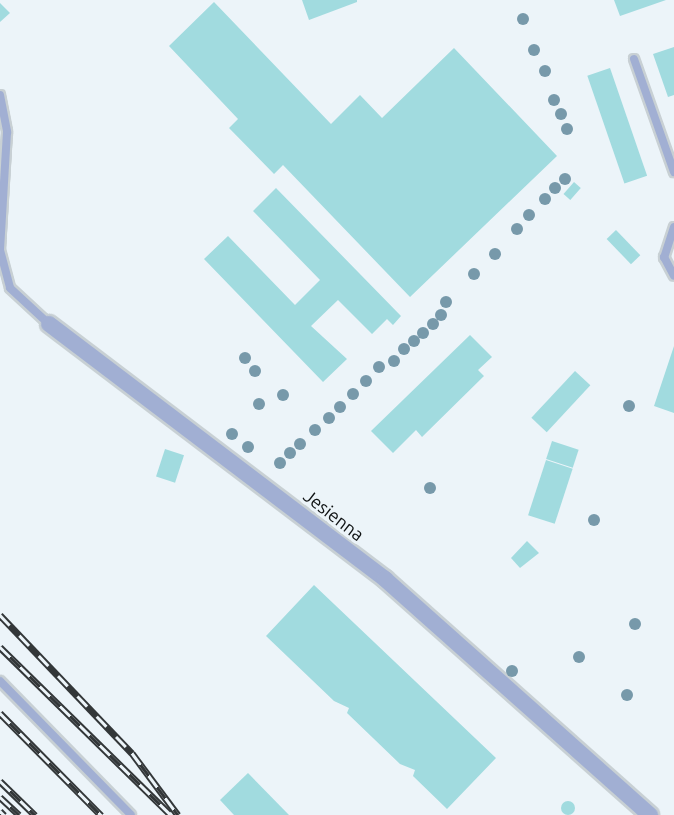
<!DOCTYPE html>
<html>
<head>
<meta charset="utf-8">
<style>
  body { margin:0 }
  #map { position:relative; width:674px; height:815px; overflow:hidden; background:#ecf4f9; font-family:Ubuntu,sans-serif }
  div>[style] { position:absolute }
  .building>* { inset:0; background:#a1dbdf; transform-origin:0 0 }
  .round { border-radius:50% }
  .roads { filter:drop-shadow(2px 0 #c8d0d4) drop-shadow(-2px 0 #c8d0d4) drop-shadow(0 2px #c8d0d4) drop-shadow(0 -2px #c8d0d4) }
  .lane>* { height:8px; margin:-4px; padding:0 4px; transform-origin:4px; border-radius:4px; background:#a1afd3 }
  .street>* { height:16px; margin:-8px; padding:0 8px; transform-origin:8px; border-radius:8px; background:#a1afd3 }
  .rail>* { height:7px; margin-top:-3.5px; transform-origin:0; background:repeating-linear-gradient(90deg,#ecf4f9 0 14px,#333739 0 28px); box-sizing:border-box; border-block:2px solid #333739 }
  .trees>* { width:12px; height:12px; margin:-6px; border-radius:50%; background:#79a }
  span { translate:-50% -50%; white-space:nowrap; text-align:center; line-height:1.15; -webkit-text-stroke:6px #ecf4f9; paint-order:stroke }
  .street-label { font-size:18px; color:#0e1112 }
</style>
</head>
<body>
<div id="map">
  <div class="building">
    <div style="clip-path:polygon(302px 0,357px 0,357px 2px,309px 20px)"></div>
    <div style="clip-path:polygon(614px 0,666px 0,620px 16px)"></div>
    <div style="clip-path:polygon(214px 2px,331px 124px,360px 95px,382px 118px,454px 48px,557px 156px,410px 297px,283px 165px,274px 174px,229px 128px,238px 119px,169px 46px)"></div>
    <div style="clip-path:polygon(0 3px,10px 13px,0 22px)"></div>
    <div style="clip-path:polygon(674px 47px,674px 95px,668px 97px,653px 54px)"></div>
    <div style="left:610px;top:68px;width:114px;height:24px;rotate:71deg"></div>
    <div style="left:574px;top:182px;width:9px;height:16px;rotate:41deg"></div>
    <div style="clip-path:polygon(276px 188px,401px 316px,393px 325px,387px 319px,372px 334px,338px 300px,311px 326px,347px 359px,323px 382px,204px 259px,228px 236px,295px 305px,320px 280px,253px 211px)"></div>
    <div style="left:616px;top:230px;width:35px;height:13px;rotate:46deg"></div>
    <div style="clip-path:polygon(470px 335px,492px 357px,478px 370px,484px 376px,422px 437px,416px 430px,393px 453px,371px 431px)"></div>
    <div style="clip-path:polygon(674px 346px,674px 413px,654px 406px)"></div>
    <div style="left:575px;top:371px;width:21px;height:64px;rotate:43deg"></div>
    <div style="left:552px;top:441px;width:28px;height:19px;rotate:18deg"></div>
    <div style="left:165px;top:449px;width:20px;height:29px;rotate:18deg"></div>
    <div style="left:546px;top:460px;width:28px;height:58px;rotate:18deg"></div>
    <div style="clip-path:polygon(527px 541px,539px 553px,520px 568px,511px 558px)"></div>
    <div style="clip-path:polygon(314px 585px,496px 758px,447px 809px,413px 776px,415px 770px,400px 764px,347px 713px,349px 708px,334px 701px,266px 636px)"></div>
    <div style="clip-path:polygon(248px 773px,289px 815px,234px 815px,220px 800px)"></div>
    <div class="round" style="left:561px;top:801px;width:14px;height:14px"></div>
  </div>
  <div class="roads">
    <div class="lane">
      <div style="left:634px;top:59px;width:120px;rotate:70.5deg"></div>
      <div style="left:0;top:95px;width:38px;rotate:79deg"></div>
      <div style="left:7px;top:132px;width:117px;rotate:93.4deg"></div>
      <div style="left:674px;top:227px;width:32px;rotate:108deg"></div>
      <div style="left:664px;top:257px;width:21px;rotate:62deg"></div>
      <div style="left:0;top:250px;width:39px;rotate:75deg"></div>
      <div style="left:10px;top:288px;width:53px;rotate:42.7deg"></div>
      <div style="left:0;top:681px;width:187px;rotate:45.6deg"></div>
    </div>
    <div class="street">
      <div style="left:49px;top:324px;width:422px;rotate:37.2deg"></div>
      <div style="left:385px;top:579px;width:355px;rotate:41.7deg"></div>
    </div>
  </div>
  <div class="rail">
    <div style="left:0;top:615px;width:191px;rotate:46.3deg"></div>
    <div style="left:132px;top:753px;width:77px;rotate:53.4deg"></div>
    <div style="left:0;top:647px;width:237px;rotate:44.5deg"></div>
    <div style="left:0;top:713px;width:144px;rotate:45.3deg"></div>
    <div style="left:0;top:781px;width:49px;rotate:44.2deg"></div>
    <div style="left:0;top:797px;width:26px;rotate:43deg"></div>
    <div style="left:0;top:811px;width:6px;rotate:45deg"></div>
  </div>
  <div class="trees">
    <div style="left:523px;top:19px"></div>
    <div style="left:534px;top:50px"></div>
    <div style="left:545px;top:71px"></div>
    <div style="left:554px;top:100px"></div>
    <div style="left:561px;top:114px"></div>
    <div style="left:567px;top:129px"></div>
    <div style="left:565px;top:179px"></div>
    <div style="left:555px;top:188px"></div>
    <div style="left:545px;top:199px"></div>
    <div style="left:529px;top:215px"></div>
    <div style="left:517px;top:229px"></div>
    <div style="left:495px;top:254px"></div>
    <div style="left:474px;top:274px"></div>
    <div style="left:446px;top:302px"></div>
    <div style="left:441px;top:315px"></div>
    <div style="left:433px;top:324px"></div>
    <div style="left:423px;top:333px"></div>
    <div style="left:414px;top:341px"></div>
    <div style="left:404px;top:349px"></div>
    <div style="left:245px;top:358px"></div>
    <div style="left:394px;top:361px"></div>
    <div style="left:379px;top:367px"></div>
    <div style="left:255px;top:371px"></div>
    <div style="left:366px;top:381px"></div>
    <div style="left:353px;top:394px"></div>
    <div style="left:283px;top:395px"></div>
    <div style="left:259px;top:404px"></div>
    <div style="left:629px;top:406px"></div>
    <div style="left:340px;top:407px"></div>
    <div style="left:329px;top:418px"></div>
    <div style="left:315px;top:430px"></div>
    <div style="left:232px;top:434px"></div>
    <div style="left:300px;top:444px"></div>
    <div style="left:248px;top:447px"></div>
    <div style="left:290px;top:453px"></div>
    <div style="left:280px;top:463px"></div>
    <div style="left:430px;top:488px"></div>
    <div style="left:594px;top:520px"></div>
    <div style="left:635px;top:624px"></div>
    <div style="left:579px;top:657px"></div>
    <div style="left:512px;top:671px"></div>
    <div style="left:627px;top:695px"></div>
  </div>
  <div class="street-label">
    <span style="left:334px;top:515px;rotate:38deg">Jesienna</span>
  </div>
</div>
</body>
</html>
